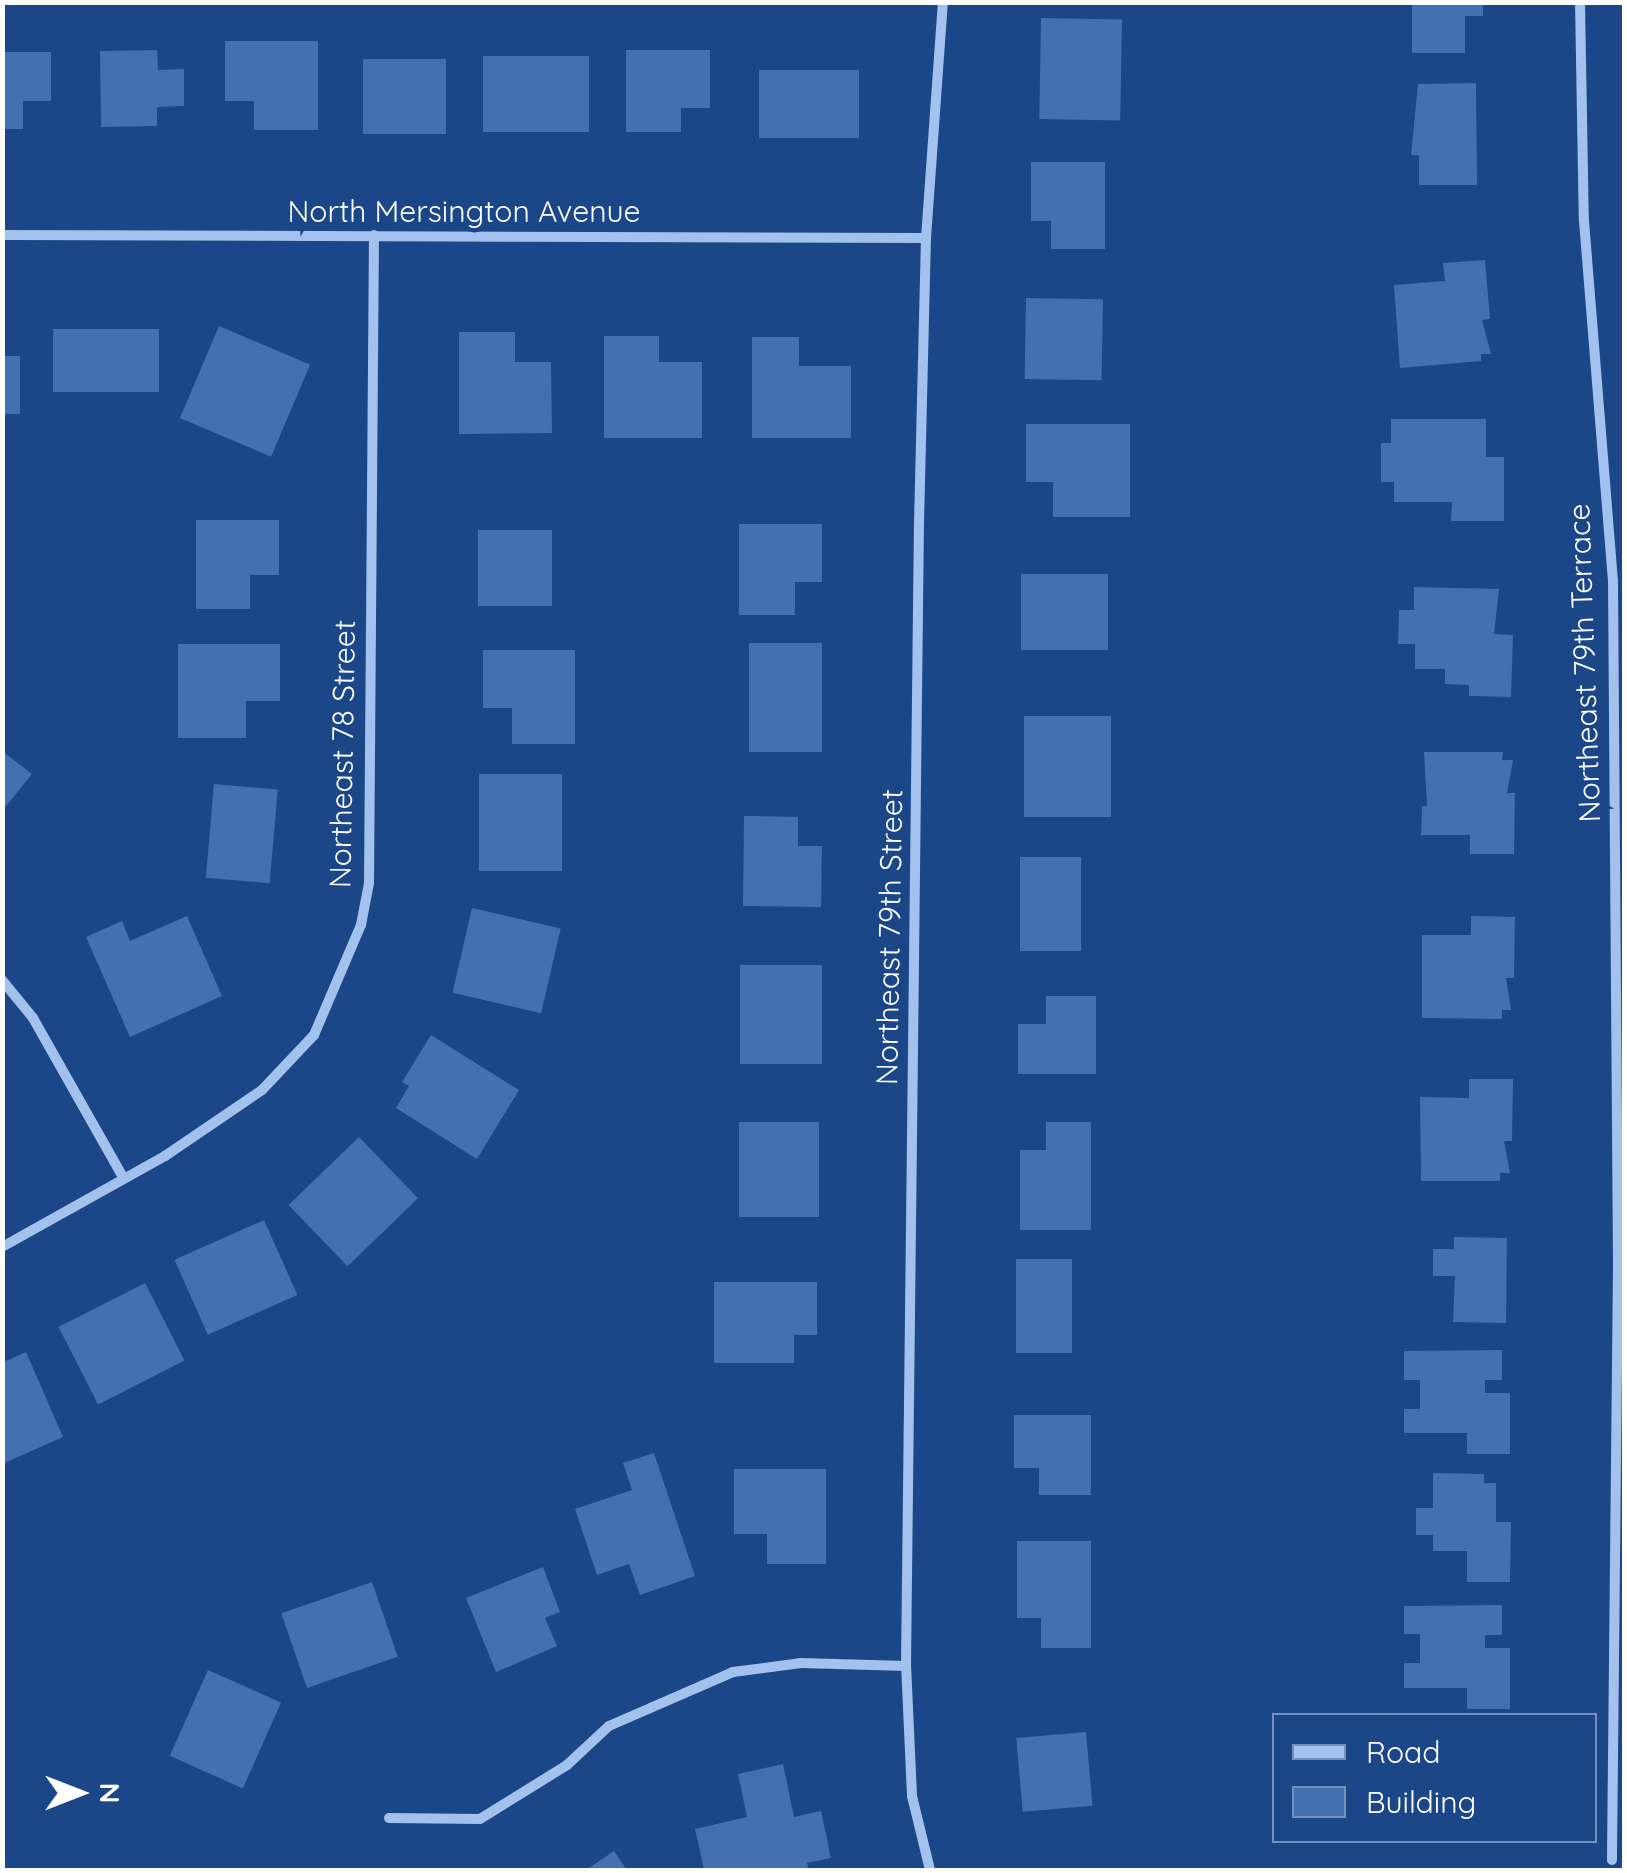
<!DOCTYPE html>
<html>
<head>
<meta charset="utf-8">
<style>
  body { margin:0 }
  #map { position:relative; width:1627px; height:1873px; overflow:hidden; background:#1b4687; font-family:Quicksand,sans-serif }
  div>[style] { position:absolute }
  .building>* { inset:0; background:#4370b0; transform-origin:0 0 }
  .minor>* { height:10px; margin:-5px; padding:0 5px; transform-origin:5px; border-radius:5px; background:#a2c1ec }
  span { translate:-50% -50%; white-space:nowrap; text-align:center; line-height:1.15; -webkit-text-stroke:9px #1b4687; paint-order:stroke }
  .street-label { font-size:30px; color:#fff }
  .frame { position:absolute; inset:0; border:5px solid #fff; pointer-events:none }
  .legend { position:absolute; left:1272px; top:1713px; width:325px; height:130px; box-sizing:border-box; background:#1b4687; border:2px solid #7690b7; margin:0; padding:12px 18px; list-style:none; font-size:30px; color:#fff }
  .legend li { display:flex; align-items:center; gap:20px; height:50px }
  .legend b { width:50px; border:2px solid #7690b7 }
  .north { position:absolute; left:30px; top:1743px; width:100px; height:100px; -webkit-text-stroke:8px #1b4687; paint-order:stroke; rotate:90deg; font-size:28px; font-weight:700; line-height:40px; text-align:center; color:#fff }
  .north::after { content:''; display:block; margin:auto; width:35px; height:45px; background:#fff; clip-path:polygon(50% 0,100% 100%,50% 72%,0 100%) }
</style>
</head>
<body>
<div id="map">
  <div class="building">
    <div style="clip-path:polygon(1412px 2px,1483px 2px,1483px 16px,1465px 16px,1465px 53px,1412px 53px)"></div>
    <div style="left:1041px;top:18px;width:81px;height:101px;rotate:1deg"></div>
    <div style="clip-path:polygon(225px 41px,318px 41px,318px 130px,254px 130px,254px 101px,225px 101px)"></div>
    <div style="clip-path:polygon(157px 50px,158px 70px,184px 69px,184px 106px,157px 107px,157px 126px,101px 127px,100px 51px)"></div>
    <div style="clip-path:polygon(626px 50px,710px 50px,710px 108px,681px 108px,681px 132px,626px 132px)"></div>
    <div style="clip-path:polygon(2px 52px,51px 52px,51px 101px,23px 101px,23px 129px,2px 129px)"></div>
    <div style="left:483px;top:56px;width:106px;height:76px"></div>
    <div style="left:363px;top:59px;width:83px;height:75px"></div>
    <div style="left:759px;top:70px;width:100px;height:68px"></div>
    <div style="clip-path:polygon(1476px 83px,1477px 185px,1419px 185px,1419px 155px,1411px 155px,1418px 84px)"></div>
    <div style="clip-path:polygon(1031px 162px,1105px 162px,1105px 249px,1051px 249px,1051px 221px,1031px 221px)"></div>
    <div style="clip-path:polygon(1485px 260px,1490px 319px,1482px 320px,1491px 354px,1481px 354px,1481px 361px,1400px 368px,1394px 285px,1445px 281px,1443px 263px)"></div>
    <div style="left:1026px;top:298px;width:77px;height:81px;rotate:1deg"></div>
    <div style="left:219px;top:326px;width:99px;height:100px;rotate:23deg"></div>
    <div style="left:53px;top:329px;width:106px;height:63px"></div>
    <div style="clip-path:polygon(459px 332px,515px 332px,515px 362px,551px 362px,552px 433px,459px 434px)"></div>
    <div style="clip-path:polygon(604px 336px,659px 336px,659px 362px,702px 362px,702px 438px,604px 438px)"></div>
    <div style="clip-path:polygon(752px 337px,799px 337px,799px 366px,851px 366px,851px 438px,752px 438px)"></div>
    <div style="left:2px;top:356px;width:18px;height:58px"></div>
    <div style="clip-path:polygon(1391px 419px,1486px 419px,1486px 457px,1504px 457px,1504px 521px,1451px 521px,1452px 502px,1394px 502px,1394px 482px,1381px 482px,1381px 443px,1391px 443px)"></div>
    <div style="clip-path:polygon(1026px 424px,1130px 424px,1130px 517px,1053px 517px,1053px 482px,1026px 482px)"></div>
    <div style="clip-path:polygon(196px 520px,279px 520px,279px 575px,250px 575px,250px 609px,196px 609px)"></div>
    <div style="clip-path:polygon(739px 524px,822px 524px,822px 582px,795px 582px,795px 615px,739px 615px)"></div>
    <div style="left:478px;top:530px;width:74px;height:76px"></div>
    <div style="left:1021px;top:574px;width:87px;height:76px"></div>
    <div style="clip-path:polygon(1414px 587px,1499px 589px,1494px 634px,1513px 635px,1511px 697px,1469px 696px,1469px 685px,1445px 684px,1445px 669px,1415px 669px,1415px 644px,1398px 644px,1399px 610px,1414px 610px)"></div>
    <div style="left:749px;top:643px;width:73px;height:109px"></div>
    <div style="clip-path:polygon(178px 644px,280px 644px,280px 701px,246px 701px,246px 738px,178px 738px)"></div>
    <div style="clip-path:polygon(483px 650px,575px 650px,575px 744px,512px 744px,512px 708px,483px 708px)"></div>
    <div style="left:1024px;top:716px;width:87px;height:101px"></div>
    <div style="clip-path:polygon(2px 751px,32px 774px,2px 811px)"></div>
    <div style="clip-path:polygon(1424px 752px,1503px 752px,1502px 760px,1513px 760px,1507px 793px,1515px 793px,1514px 854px,1470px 854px,1470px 835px,1421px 835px,1422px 806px,1427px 806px)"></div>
    <div style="left:479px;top:774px;width:83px;height:97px"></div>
    <div style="left:214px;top:784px;width:64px;height:94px;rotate:5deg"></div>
    <div style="clip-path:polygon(744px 816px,798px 817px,798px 846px,822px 846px,821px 907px,743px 906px)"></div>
    <div style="left:1020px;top:857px;width:61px;height:94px"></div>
    <div style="left:472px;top:908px;width:91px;height:87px;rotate:13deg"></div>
    <div style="clip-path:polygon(187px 916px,222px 996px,130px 1037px,86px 937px,122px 921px,130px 941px)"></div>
    <div style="clip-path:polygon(1471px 916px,1515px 917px,1514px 978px,1506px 978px,1511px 1010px,1502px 1010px,1502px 1019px,1422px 1018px,1422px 935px,1471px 935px)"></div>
    <div style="left:740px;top:965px;width:82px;height:99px"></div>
    <div style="clip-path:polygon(1046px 996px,1096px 996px,1096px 1074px,1018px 1074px,1018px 1024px,1046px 1024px)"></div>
    <div style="clip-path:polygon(431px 1035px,519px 1090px,477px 1159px,396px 1108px,409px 1086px,402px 1082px)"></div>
    <div style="clip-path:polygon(1469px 1079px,1513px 1079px,1512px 1141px,1504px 1141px,1510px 1173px,1500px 1173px,1500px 1181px,1421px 1181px,1420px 1097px,1469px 1098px)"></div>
    <div style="left:739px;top:1122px;width:80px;height:95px"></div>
    <div style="clip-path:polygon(1046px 1122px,1091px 1122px,1091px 1230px,1020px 1230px,1020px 1150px,1046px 1150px)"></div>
    <div style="left:359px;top:1137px;width:85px;height:98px;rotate:46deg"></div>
    <div style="left:264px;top:1220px;width:82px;height:98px;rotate:66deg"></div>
    <div style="clip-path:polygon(1454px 1237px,1507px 1238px,1506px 1323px,1453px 1322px,1455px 1276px,1433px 1276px,1433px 1249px,1454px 1249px)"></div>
    <div style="left:1016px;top:1259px;width:56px;height:94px"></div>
    <div style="clip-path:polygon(714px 1282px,817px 1282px,817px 1335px,794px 1335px,794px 1363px,714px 1363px)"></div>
    <div style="left:145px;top:1283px;width:87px;height:97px;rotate:63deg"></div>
    <div style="clip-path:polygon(1502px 1350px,1502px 1380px,1485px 1380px,1485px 1393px,1510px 1393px,1510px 1454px,1467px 1454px,1467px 1433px,1404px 1433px,1404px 1409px,1420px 1409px,1420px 1380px,1404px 1380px,1404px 1351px)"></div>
    <div style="clip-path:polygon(26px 1352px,63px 1437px,2px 1464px,2px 1363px)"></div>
    <div style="clip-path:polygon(1014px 1415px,1091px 1415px,1091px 1495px,1039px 1495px,1039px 1468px,1014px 1468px)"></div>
    <div style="clip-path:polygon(654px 1453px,695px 1576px,640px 1595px,629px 1564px,597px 1575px,575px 1509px,632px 1490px,623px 1463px)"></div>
    <div style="clip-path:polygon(734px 1469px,826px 1469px,826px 1564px,767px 1564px,767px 1534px,734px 1534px)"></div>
    <div style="clip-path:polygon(1433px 1473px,1484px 1474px,1484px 1483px,1496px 1483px,1496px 1522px,1511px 1522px,1510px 1582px,1467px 1582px,1467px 1551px,1433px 1551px,1433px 1535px,1416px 1535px,1416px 1508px,1433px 1508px)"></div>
    <div style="clip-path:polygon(1017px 1541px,1091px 1541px,1091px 1648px,1041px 1648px,1041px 1618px,1017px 1618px)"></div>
    <div style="clip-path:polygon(543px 1567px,560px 1612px,545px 1618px,557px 1646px,496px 1672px,466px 1598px)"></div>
    <div style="left:372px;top:1582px;width:79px;height:96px;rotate:71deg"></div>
    <div style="clip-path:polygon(1502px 1605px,1502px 1635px,1485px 1635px,1485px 1648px,1510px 1648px,1510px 1709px,1467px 1709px,1467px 1688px,1404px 1688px,1404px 1663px,1420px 1663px,1420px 1634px,1404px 1634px,1404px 1606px)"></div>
    <div style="left:208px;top:1670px;width:80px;height:94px;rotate:24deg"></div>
    <div style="left:1086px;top:1732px;width:74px;height:70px;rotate:85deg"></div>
    <div style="clip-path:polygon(783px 1764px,794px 1817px,821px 1811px,831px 1858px,807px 1863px,809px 1870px,704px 1870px,695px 1829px,747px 1817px,738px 1774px)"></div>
    <div style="clip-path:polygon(614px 1851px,627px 1870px,586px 1870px)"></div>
  </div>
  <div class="minor">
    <div style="left:1580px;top:2px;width:219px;rotate:89deg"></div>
    <div style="left:1584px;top:221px;width:362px;rotate:85.4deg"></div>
    <div style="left:1613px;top:582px;width:682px;rotate:89.58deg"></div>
    <div style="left:1618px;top:1264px;width:596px;rotate:90.58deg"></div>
    <div style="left:2px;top:235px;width:924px;rotate:0.19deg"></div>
    <div style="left:2px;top:980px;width:49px;rotate:50.8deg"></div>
    <div style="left:33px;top:1018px;width:180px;rotate:60.5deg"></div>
    <div style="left:2px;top:1247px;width:187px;rotate:-29.2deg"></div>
    <div style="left:165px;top:1156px;width:117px;rotate:-34.2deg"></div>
    <div style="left:262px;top:1090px;width:76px;rotate:-46.6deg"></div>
    <div style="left:314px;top:1035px;width:120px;rotate:-66.9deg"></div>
    <div style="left:361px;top:925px;width:43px;rotate:-79.2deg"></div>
    <div style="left:369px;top:883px;width:648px;rotate:-89.56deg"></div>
    <div style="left:389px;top:1818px;width:91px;rotate:0.6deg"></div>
    <div style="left:480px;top:1819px;width:102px;rotate:-31.8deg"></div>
    <div style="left:567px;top:1765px;width:57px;rotate:-42.9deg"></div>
    <div style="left:609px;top:1726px;width:135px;rotate:-23.5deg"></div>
    <div style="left:733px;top:1672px;width:69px;rotate:-7.5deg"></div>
    <div style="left:801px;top:1663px;width:105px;rotate:1.6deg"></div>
    <div style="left:930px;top:1870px;width:76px;rotate:-103.7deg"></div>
    <div style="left:912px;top:1796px;width:130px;rotate:-92.6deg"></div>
    <div style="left:906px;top:1666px;width:1143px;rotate:-89.35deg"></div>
    <div style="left:919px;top:523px;width:285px;rotate:-88.6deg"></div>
    <div style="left:926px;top:238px;width:237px;rotate:-85.9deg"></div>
  </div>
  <div class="street-label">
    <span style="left:464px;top:211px">North Mersington Avenue</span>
    <span style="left:1584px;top:663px;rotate:-92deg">Northeast 79th Terrace</span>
    <span style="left:342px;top:754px;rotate:-89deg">Northeast 78 Street</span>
    <span style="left:889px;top:937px;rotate:-89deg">Northeast 79th Street</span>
  </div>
  <div class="frame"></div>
  <ul class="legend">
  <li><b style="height:12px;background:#a2c1ec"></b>Road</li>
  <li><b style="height:28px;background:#4370b0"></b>Building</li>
  </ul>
  <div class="north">N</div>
</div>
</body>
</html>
